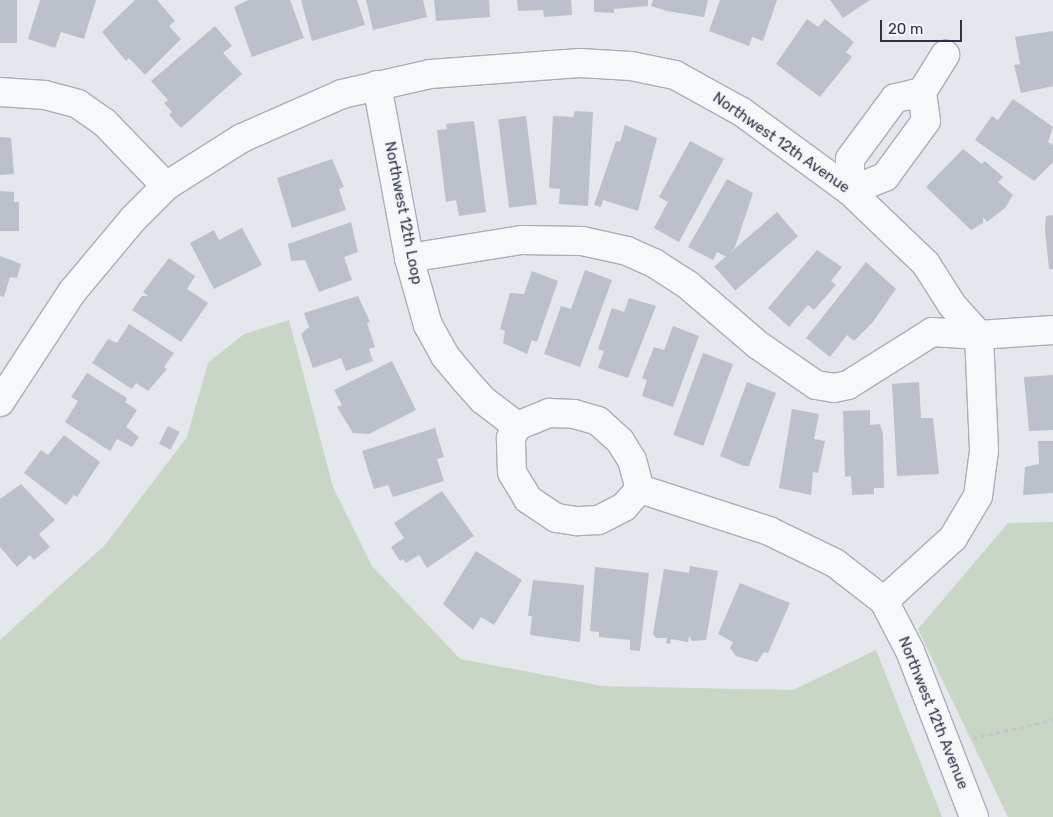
<!DOCTYPE html>
<html>
<head>
<meta charset="utf-8">
<style>
  body { margin:0 }
  #map { position:relative; width:1053px; height:817px; overflow:hidden; background:#e4e7ec; font-family:Rubik,sans-serif }
  div>[style] { position:absolute }
  .green>* { inset:0; background:#c9d6c5 }
  .building>* { inset:0; background:#bbc0ca; transform-origin:0 0 }
  .path>* { height:3px; margin-top:-1.5px; transform-origin:0; background:repeating-linear-gradient(90deg,#c2c5cb 0 4px,transparent 0 8px) }
  .roads { filter:drop-shadow(1px 0 #a9aeb7) drop-shadow(-1px 0 #a9aeb7) drop-shadow(0 1px #a9aeb7) drop-shadow(0 -1px #a9aeb7) }
  .minor>* { height:28px; margin:-14px; padding:0 14px; transform-origin:14px; border-radius:14px; background:#f7f8fa }
  span { translate:-50% -50%; white-space:nowrap; text-align:center; line-height:1.15; -webkit-text-stroke:5px #f4f6f9; paint-order:stroke }
  .street-label { font-size:15px; color:#2b3445 }
  .scale { position:absolute; left:880px; top:20px; width:82px; height:22px; box-sizing:border-box; border:2px solid #2b3445; border-top:0; padding-left:6px; font-size:15px; line-height:18px; white-space:nowrap; color:#2b3445; -webkit-text-stroke:4px #f4f6f9; paint-order:stroke }
</style>
</head>
<body>
<div id="map">
  <div class="green">
    <div style="clip-path:polygon(289px 320px,333px 487px,372px 566px,460px 659px,603px 686px,793px 690px,876px 650px,942px 817px,0 817px,0 640px,105px 545px,187px 437px,208px 363px,244px 334px)"></div>
    <div style="clip-path:polygon(1053px 522px,1053px 817px,1008px 817px,918px 629px,1008px 523px)"></div>
  </div>
  <div class="building">
    <div style="left:0;top:0;width:17px;height:43px"></div>
    <div style="clip-path:polygon(40px 0,96px 0,84px 39px,61px 32px,55px 48px,28px 39px)"></div>
    <div style="clip-path:polygon(135px 0,157px 0,175px 21px,169px 26px,181px 39px,145px 75px,129px 58px,126px 61px,102px 32px)"></div>
    <div style="clip-path:polygon(248px 0,290px 0,304px 38px,252px 57px,234px 7px)"></div>
    <div style="clip-path:polygon(301px 0,357px 0,365px 25px,312px 41px)"></div>
    <div style="clip-path:polygon(366px 0,423px 0,427px 17px,373px 30px)"></div>
    <div style="clip-path:polygon(434px 0,489px 0,490px 17px,436px 21px)"></div>
    <div style="clip-path:polygon(517px 0,571px 0,572px 15px,544px 17px,543px 10px,518px 11px)"></div>
    <div style="clip-path:polygon(594px 0,648px 0,648px 6px,614px 9px,614px 13px,594px 12px)"></div>
    <div style="clip-path:polygon(653px 0,708px 0,704px 17px,667px 11px,651px 6px)"></div>
    <div style="clip-path:polygon(720px 0,777px 0,763px 41px,752px 37px,749px 46px,709px 31px)"></div>
    <div style="clip-path:polygon(830px 0,870px 0,843px 18px)"></div>
    <div style="clip-path:polygon(807px 19px,818px 27px,825px 19px,854px 42px,846px 52px,852px 57px,820px 97px,776px 64px)"></div>
    <div style="clip-path:polygon(215px 26px,232px 46px,223px 53px,242px 74px,181px 128px,169px 115px,172px 112px,164px 103px,168px 100px,151px 81px)"></div>
    <div style="clip-path:polygon(1053px 31px,1053px 86px,1021px 93px,1014px 65px,1020px 64px,1015px 37px)"></div>
    <div style="clip-path:polygon(1013px 99px,1053px 127px,1048px 142px,1053px 145px,1053px 162px,1034px 181px,975px 140px,992px 116px,998px 120px)"></div>
    <div style="clip-path:polygon(575px 111px,593px 112px,588px 206px,559px 204px,560px 189px,549px 188px,553px 116px,573px 117px)"></div>
    <div style="left:526px;top:116px;width:89px;height:28px;rotate:83deg"></div>
    <div style="clip-path:polygon(474px 121px,486px 212px,459px 216px,456px 200px,446px 202px,437px 130px,447px 129px,446px 124px)"></div>
    <div style="clip-path:polygon(625px 125px,657px 138px,638px 211px,603px 200px,601px 207px,594px 205px,616px 141px,620px 142px)"></div>
    <div style="clip-path:polygon(0 137px,11px 138px,14px 174px,0 175px)"></div>
    <div style="clip-path:polygon(690px 141px,724px 159px,679px 242px,654px 228px,668px 202px,659px 197px)"></div>
    <div style="clip-path:polygon(963px 149px,982px 164px,985px 161px,1003px 177px,998px 182px,1013px 195px,1005px 208px,987px 222px,983px 217px,983px 223px,971px 230px,926px 187px)"></div>
    <div style="clip-path:polygon(332px 159px,344px 187px,339px 189px,346px 210px,292px 228px,277px 178px)"></div>
    <div style="clip-path:polygon(727px 179px,753px 193px,735px 247px,727px 257px,717px 252px,713px 260px,688px 247px)"></div>
    <div style="clip-path:polygon(0 191px,14px 192px,14px 202px,19px 202px,19px 231px,0 231px)"></div>
    <div style="left:777px;top:212px;width:32px;height:83px;rotate:49deg"></div>
    <div style="clip-path:polygon(1053px 215px,1053px 269px,1049px 269px,1045px 230px,1046px 216px)"></div>
    <div style="clip-path:polygon(351px 222px,358px 252px,344px 257px,352px 280px,319px 292px,305px 260px,291px 261px,288px 244px)"></div>
    <div style="clip-path:polygon(242px 228px,262px 265px,214px 289px,190px 243px,214px 230px,219px 240px)"></div>
    <div style="clip-path:polygon(817px 250px,842px 267px,831px 281px,836px 285px,814px 310px,808px 305px,789px 327px,768px 308px)"></div>
    <div style="clip-path:polygon(0 256px,21px 264px,17px 278px,10px 277px,4px 297px,0 296px)"></div>
    <div style="clip-path:polygon(169px 258px,195px 276px,187px 289px,208px 303px,181px 342px,132px 310px,142px 296px,148px 296px,143px 292px)"></div>
    <div style="clip-path:polygon(866px 262px,896px 289px,872px 323px,854px 341px,847px 335px,830px 357px,806px 338px)"></div>
    <div style="clip-path:polygon(585px 270px,612px 280px,580px 367px,544px 354px,561px 306px,571px 309px)"></div>
    <div style="clip-path:polygon(532px 271px,558px 281px,537px 342px,532px 340px,527px 354px,503px 343px,505px 331px,500px 329px,510px 293px,524px 294px)"></div>
    <div style="clip-path:polygon(358px 296px,370px 322px,367px 323px,375px 347px,369px 349px,373px 361px,346px 371px,341px 358px,313px 368px,301px 334px,309px 327px,304px 313px)"></div>
    <div style="clip-path:polygon(629px 298px,656px 306px,628px 378px,598px 368px,604px 351px,598px 349px,612px 308px,624px 312px)"></div>
    <div style="clip-path:polygon(129px 324px,174px 353px,164px 367px,167px 369px,148px 391px,136px 383px,132px 389px,92px 363px,108px 339px,117px 343px)"></div>
    <div style="clip-path:polygon(673px 326px,699px 336px,673px 407px,642px 396px,647px 380px,642px 378px,654px 347px,664px 350px)"></div>
    <div style="left:703px;top:353px;width:32px;height:87px;rotate:20deg"></div>
    <div style="clip-path:polygon(392px 361px,416px 410px,369px 434px,353px 433px,337px 407px,342px 405px,334px 390px)"></div>
    <div style="clip-path:polygon(87px 373px,127px 398px,125px 402px,137px 410px,126px 427px,139px 437px,132px 447px,117px 439px,110px 451px,65px 422px,78px 401px,71px 397px)"></div>
    <div style="clip-path:polygon(1053px 375px,1053px 430px,1029px 431px,1024px 377px)"></div>
    <div style="clip-path:polygon(747px 382px,776px 393px,749px 466px,744px 466px,720px 456px)"></div>
    <div style="clip-path:polygon(919px 382px,921px 418px,933px 418px,939px 474px,897px 476px,892px 384px)"></div>
    <div style="clip-path:polygon(792px 409px,819px 414px,814px 439px,825px 441px,818px 473px,813px 472px,811px 495px,779px 488px)"></div>
    <div style="clip-path:polygon(870px 410px,870px 425px,880px 424px,883px 434px,884px 488px,874px 488px,874px 494px,852px 495px,851px 476px,845px 477px,843px 411px)"></div>
    <div style="left:168px;top:426px;width:13px;height:20px;rotate:27deg"></div>
    <div style="clip-path:polygon(435px 428px,444px 457px,437px 459px,444px 481px,393px 497px,388px 485px,374px 489px,362px 451px)"></div>
    <div style="clip-path:polygon(64px 435px,100px 462px,77px 497px,74px 495px,66px 505px,24px 473px,41px 450px,48px 455px)"></div>
    <div style="clip-path:polygon(1038px 441px,1053px 441px,1053px 493px,1023px 495px,1025px 467px,1039px 464px)"></div>
    <div style="clip-path:polygon(21px 484px,55px 520px,39px 534px,50px 547px,34px 560px,30px 555px,17px 567px,0 547px,0 499px)"></div>
    <div style="clip-path:polygon(442px 491px,474px 536px,427px 568px,419px 555px,406px 563px,403px 559px,400px 561px,391px 547px,404px 538px,394px 523px)"></div>
    <div style="clip-path:polygon(476px 551px,522px 580px,494px 625px,481px 617px,473px 630px,443px 604px)"></div>
    <div style="clip-path:polygon(690px 566px,718px 571px,706px 640px,692px 641px,689px 636px,688px 642px,671px 639px,670px 644px,666px 643px,667px 638px,656px 638px,653px 634px,664px 569px,689px 573px)"></div>
    <div style="clip-path:polygon(595px 567px,649px 573px,640px 651px,630px 650px,630px 640px,599px 637px,599px 632px,590px 631px)"></div>
    <div style="clip-path:polygon(533px 580px,584px 585px,580px 642px,530px 635px,532px 616px,528px 616px)"></div>
    <div style="clip-path:polygon(740px 583px,790px 603px,768px 653px,764px 652px,757px 662px,736px 656px,730px 648px,733px 642px,718px 634px)"></div>
  </div>
  <div class="path">
    <div style="left:973px;top:738px;width:82px;rotate:-12.7deg"></div>
  </div>
  <div class="roads">
    <div class="minor">
      <div style="left:377px;top:85px;width:176px;rotate:79.5deg"></div>
      <div style="left:409px;top:258px;width:70px;rotate:74.2deg"></div>
      <div style="left:428px;top:325px;width:35px;rotate:61deg"></div>
      <div style="left:445px;top:356px;width:31px;rotate:50deg"></div>
      <div style="left:465px;top:380px;width:27px;rotate:48deg"></div>
      <div style="left:483px;top:400px;width:43px;rotate:37.4deg"></div>
      <div style="left:0;top:92px;width:45px;rotate:3.8deg"></div>
      <div style="left:45px;top:95px;width:34px;rotate:15deg"></div>
      <div style="left:78px;top:104px;width:32px;rotate:35deg"></div>
      <div style="left:104px;top:122px;width:89px;rotate:45.9deg"></div>
      <div style="left:922px;top:92px;width:28px;rotate:167deg"></div>
      <div style="left:895px;top:98px;width:76px;rotate:126.4deg"></div>
      <div style="left:850px;top:159px;width:32px;rotate:90deg"></div>
      <div style="left:850px;top:191px;width:38px;rotate:-22deg"></div>
      <div style="left:885px;top:177px;width:69px;rotate:-53.8deg"></div>
      <div style="left:926px;top:121px;width:29px;rotate:-98deg"></div>
      <div style="left:922px;top:92px;width:44px;rotate:-58.1deg"></div>
      <div style="left:409px;top:258px;width:114px;rotate:-9.1deg"></div>
      <div style="left:522px;top:240px;width:60px;rotate:1deg"></div>
      <div style="left:582px;top:241px;width:46px;rotate:12.5deg"></div>
      <div style="left:627px;top:251px;width:30px;rotate:24deg"></div>
      <div style="left:654px;top:263px;width:40px;rotate:32.9deg"></div>
      <div style="left:688px;top:285px;width:92px;rotate:40.6deg"></div>
      <div style="left:758px;top:345px;width:70px;rotate:34.6deg"></div>
      <div style="left:816px;top:385px;width:18px;rotate:9deg"></div>
      <div style="left:834px;top:388px;width:14px;rotate:-12deg"></div>
      <div style="left:848px;top:385px;width:99px;rotate:-32.2deg"></div>
      <div style="left:932px;top:332px;width:47px;rotate:3.7deg"></div>
      <div style="left:979px;top:335px;width:74px;rotate:-3.9deg"></div>
      <div style="left:0;top:402px;width:131px;rotate:-56.8deg"></div>
      <div style="left:72px;top:292px;width:95px;rotate:-50.1deg"></div>
      <div style="left:133px;top:219px;width:47px;rotate:-45deg"></div>
      <div style="left:166px;top:186px;width:90px;rotate:-32.3deg"></div>
      <div style="left:242px;top:138px;width:109px;rotate:-23.7deg"></div>
      <div style="left:342px;top:94px;width:90px;rotate:-12.8deg"></div>
      <div style="left:430px;top:74px;width:150px;rotate:-4.2deg"></div>
      <div style="left:580px;top:63px;width:51px;rotate:3.4deg"></div>
      <div style="left:631px;top:66px;width:45px;rotate:11.6deg"></div>
      <div style="left:675px;top:75px;width:77px;rotate:28.9deg"></div>
      <div style="left:742px;top:112px;width:134px;rotate:36.2deg"></div>
      <div style="left:850px;top:191px;width:105px;rotate:43.8deg"></div>
      <div style="left:926px;top:264px;width:49px;rotate:57.6deg"></div>
      <div style="left:952px;top:305px;width:40px;rotate:48deg"></div>
      <div style="left:979px;top:335px;width:116px;rotate:87.5deg"></div>
      <div style="left:984px;top:451px;width:45px;rotate:97.6deg"></div>
      <div style="left:978px;top:496px;width:49px;rotate:120.8deg"></div>
      <div style="left:953px;top:538px;width:93px;rotate:137.6deg"></div>
      <div style="left:884px;top:601px;width:56px;rotate:62.5deg"></div>
      <div style="left:910px;top:651px;width:178px;rotate:68.9deg"></div>
      <div style="left:549px;top:413px;width:25px;rotate:2deg"></div>
      <div style="left:574px;top:414px;width:25px;rotate:16deg"></div>
      <div style="left:598px;top:421px;width:30px;rotate:42deg"></div>
      <div style="left:620px;top:441px;width:22px;rotate:58deg"></div>
      <div style="left:632px;top:460px;width:30px;rotate:75deg"></div>
      <div style="left:640px;top:489px;width:24px;rotate:132deg"></div>
      <div style="left:624px;top:507px;width:29px;rotate:153deg"></div>
      <div style="left:598px;top:520px;width:22px;rotate:177deg"></div>
      <div style="left:576px;top:521px;width:20px;rotate:-171deg"></div>
      <div style="left:556px;top:518px;width:34px;rotate:-146deg"></div>
      <div style="left:528px;top:499px;width:31px;rotate:-121deg"></div>
      <div style="left:512px;top:472px;width:34px;rotate:-92deg"></div>
      <div style="left:511px;top:438px;width:13px;rotate:-63deg"></div>
      <div style="left:517px;top:426px;width:35px;rotate:-22deg"></div>
      <div style="left:640px;top:489px;width:136px;rotate:18deg"></div>
      <div style="left:769px;top:531px;width:73px;rotate:25.9deg"></div>
      <div style="left:835px;top:563px;width:62px;rotate:37.8deg"></div>
    </div>
  </div>
  <div class="street-label">
    <span style="left:781px;top:143px;rotate:35deg">Northwest 12th Avenue</span>
    <span style="left:403px;top:213px;rotate:79deg">Northwest 12th Loop</span>
    <span style="left:933px;top:713px;rotate:68deg">Northwest 12th Avenue</span>
  </div>
  <div class="scale">20 m</div>
</div>
</body>
</html>
